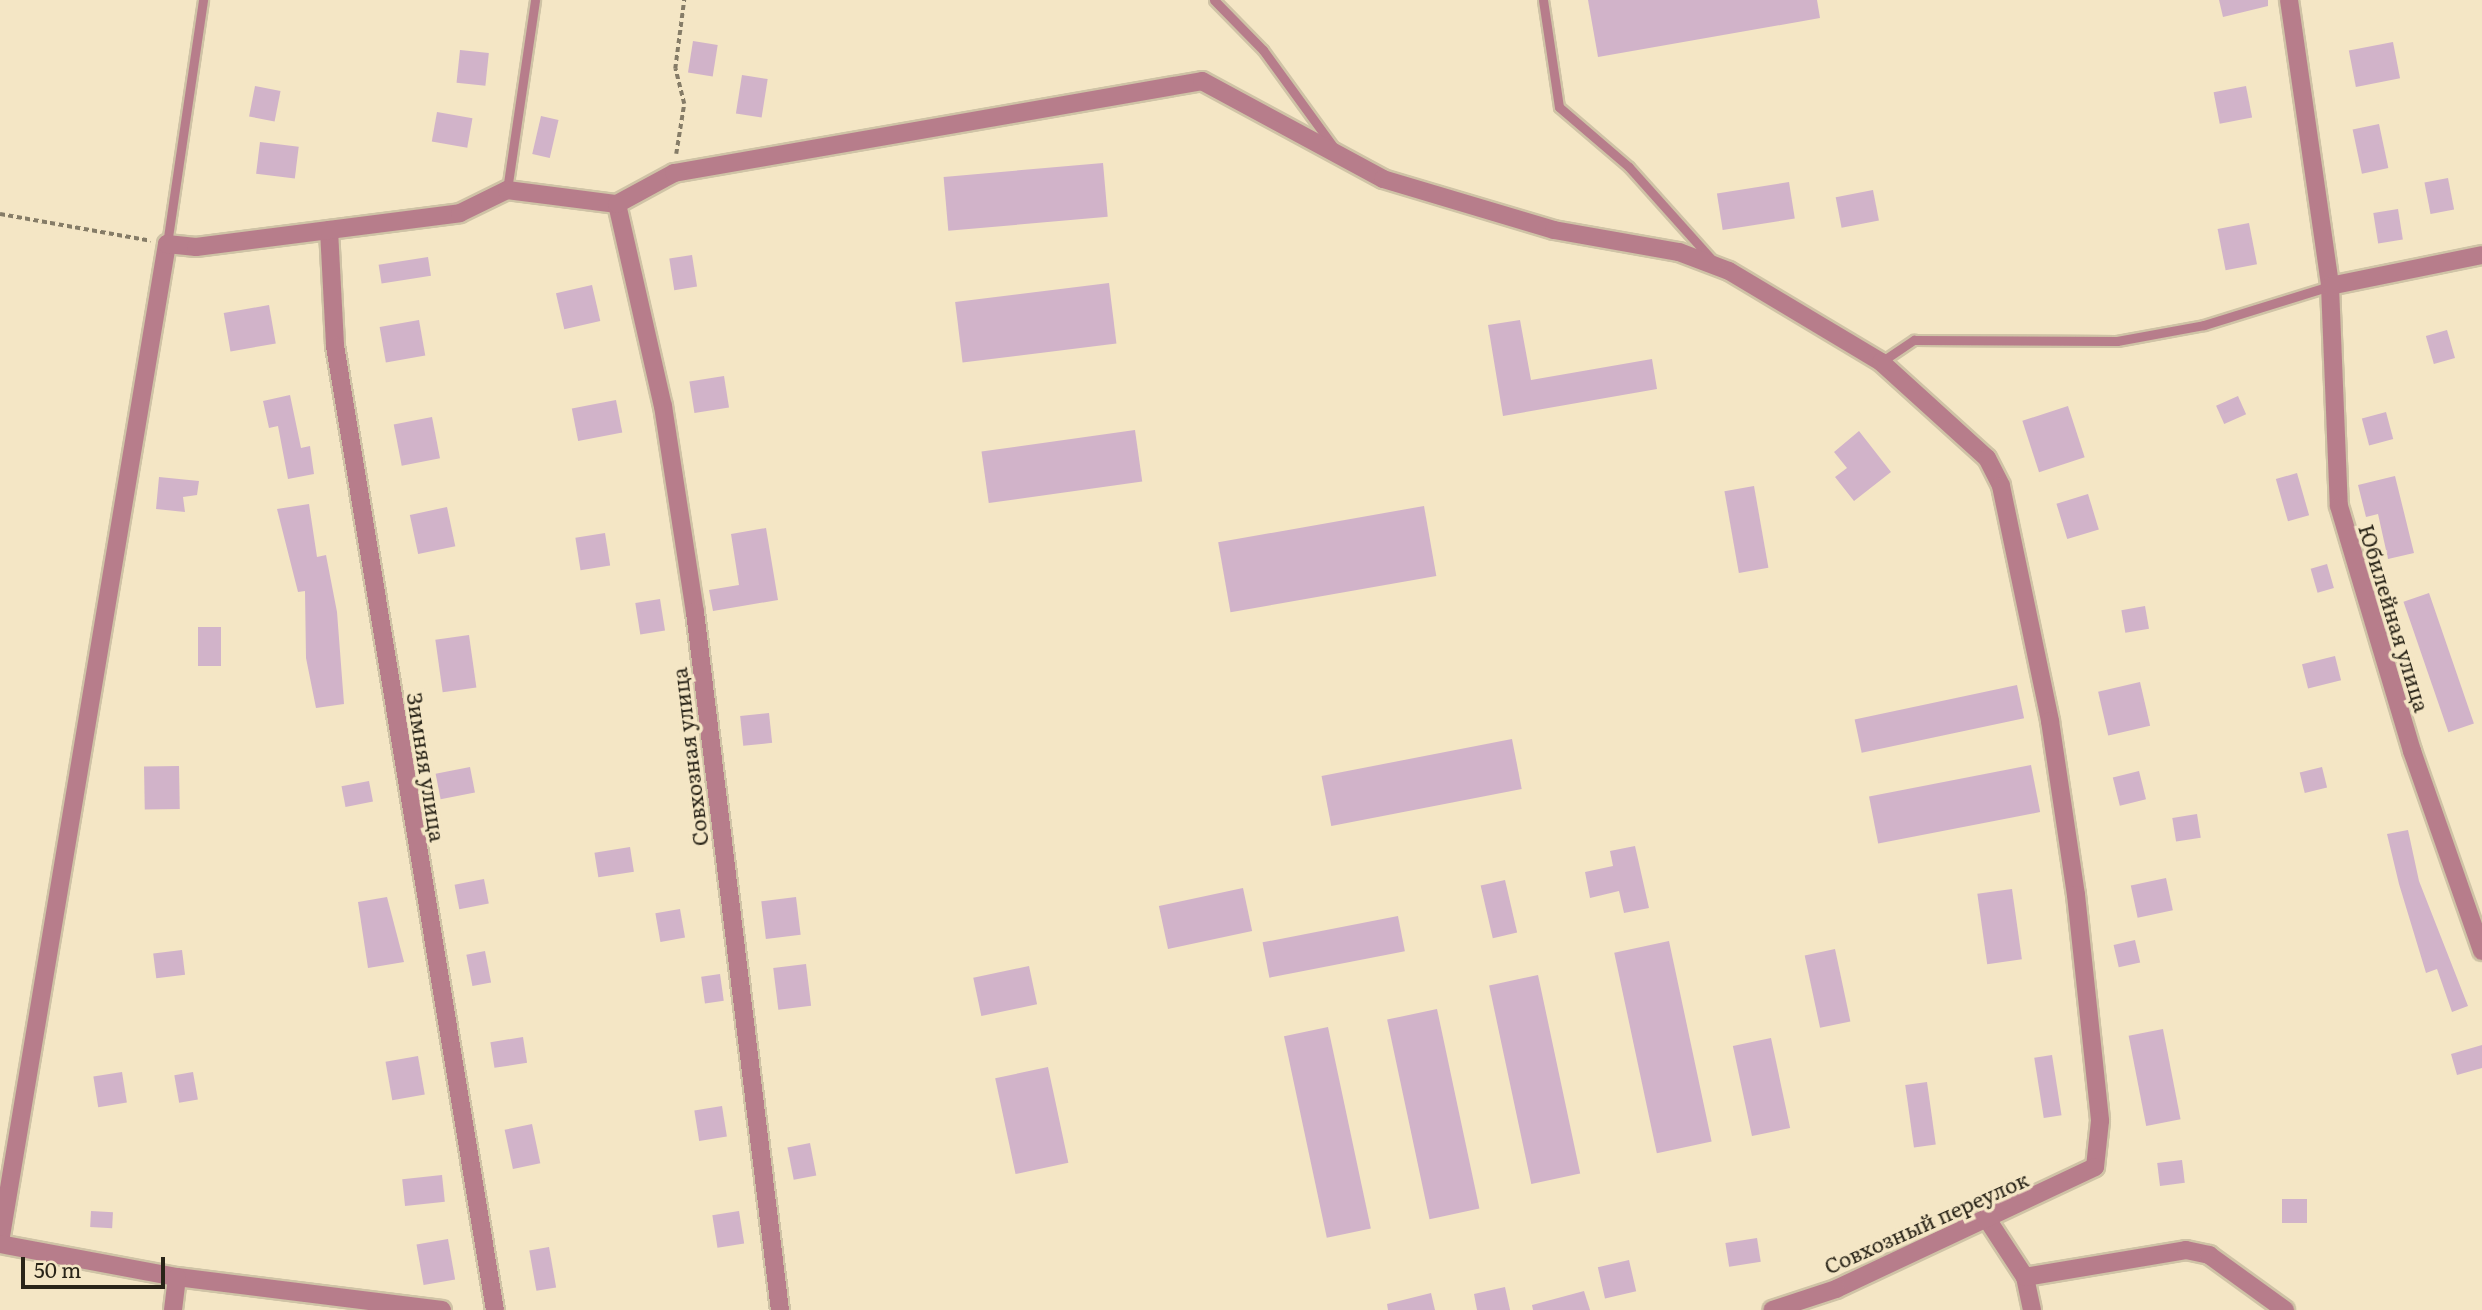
<!DOCTYPE html>
<html>
<head>
<meta charset="utf-8">
<style>
  body { margin:0 }
  #map { position:relative; width:2482px; height:1310px; overflow:hidden; background:#f4e6c5; font-family:Literata,serif }
  div>[style] { position:absolute }
  .building>* { inset:0; background:#d1b3c9; transform-origin:0 0 }
  .path>* { height:3.5px; margin-top:-1.75px; transform-origin:0; background:repeating-linear-gradient(90deg,#857c67 0 5px,transparent 0 8.5px) }
  .roads { filter:drop-shadow(2px 0 #cfc3a6) drop-shadow(-2px 0 #cfc3a6) drop-shadow(0 2px #cfc3a6) drop-shadow(0 -2px #cfc3a6) }
  .service>* { height:9px; margin:-4.5px; padding:0 4.5px; transform-origin:4.5px; border-radius:4.5px; background:#b77d8b }
  .minor>* { height:18px; margin:-9px; padding:0 9px; transform-origin:9px; border-radius:9px; background:#b77d8b }
  span { translate:-50% -50%; white-space:nowrap; text-align:center; line-height:1.15; -webkit-text-stroke:7px #f4e6c5; paint-order:stroke }
  .street-label { font-size:21px; color:#292418 }
  .scale { position:absolute; left:21px; top:1257px; width:144px; height:32px; box-sizing:border-box; border:4px solid #292418; border-top:0; padding-left:9px; font-size:21px; line-height:24px; white-space:nowrap; color:#292418; -webkit-text-stroke:5px #f4e6c5; paint-order:stroke }
</style>
</head>
<body>
<div id="map">
  <div class="building">
    <div style="clip-path:polygon(1588px 0,1817px 0,1820px 18px,1598px 57px)"></div>
    <div style="clip-path:polygon(2219px 0,2268px 0,2268px 6px,2223px 17px)"></div>
    <div style="left:693px;top:41px;width:25px;height:32px;rotate:9deg"></div>
    <div style="left:2393px;top:42px;width:37px;height:45px;rotate:79deg"></div>
    <div style="left:460px;top:50px;width:29px;height:33px;rotate:6deg"></div>
    <div style="left:742px;top:75px;width:26px;height:39px;rotate:9deg"></div>
    <div style="left:255px;top:86px;width:26px;height:31px;rotate:11deg"></div>
    <div style="left:2246px;top:86px;width:32px;height:33px;rotate:79deg"></div>
    <div style="left:437px;top:112px;width:36px;height:30px;rotate:10deg"></div>
    <div style="left:541px;top:116px;width:18px;height:39px;rotate:13deg"></div>
    <div style="left:2379px;top:124px;width:45px;height:27px;rotate:78deg"></div>
    <div style="left:260px;top:142px;width:39px;height:32px;rotate:7deg"></div>
    <div style="left:1103px;top:163px;width:54px;height:160px;rotate:85deg"></div>
    <div style="left:2448px;top:178px;width:32px;height:24px;rotate:79deg"></div>
    <div style="left:1789px;top:182px;width:37px;height:73px;rotate:81deg"></div>
    <div style="left:1873px;top:190px;width:31px;height:38px;rotate:79deg"></div>
    <div style="left:2398px;top:209px;width:31px;height:25px;rotate:81deg"></div>
    <div style="left:2249px;top:223px;width:42px;height:32px;rotate:79deg"></div>
    <div style="left:692px;top:255px;width:32px;height:23px;rotate:81deg"></div>
    <div style="left:428px;top:257px;width:19px;height:50px;rotate:81deg"></div>
    <div style="left:1109px;top:283px;width:61px;height:155px;rotate:83deg"></div>
    <div style="left:592px;top:285px;width:37px;height:37px;rotate:77deg"></div>
    <div style="left:269px;top:305px;width:39px;height:46px;rotate:80deg"></div>
    <div style="left:419px;top:320px;width:36px;height:40px;rotate:80deg"></div>
    <div style="clip-path:polygon(1520px 320px,1531px 380px,1652px 359px,1657px 389px,1503px 416px,1488px 325px)"></div>
    <div style="left:2447px;top:330px;width:29px;height:22px;rotate:74deg"></div>
    <div style="left:724px;top:376px;width:32px;height:35px;rotate:81deg"></div>
    <div style="clip-path:polygon(290px 395px,301px 448px,310px 446px,314px 474px,288px 479px,278px 426px,269px 428px,263px 401px)"></div>
    <div style="left:2238px;top:396px;width:20px;height:24px;rotate:66deg"></div>
    <div style="left:616px;top:400px;width:33px;height:45px;rotate:79deg"></div>
    <div style="left:2068px;top:406px;width:54px;height:48px;rotate:72deg"></div>
    <div style="left:2386px;top:412px;width:28px;height:25px;rotate:75deg"></div>
    <div style="left:432px;top:417px;width:42px;height:39px;rotate:79deg"></div>
    <div style="left:1135px;top:430px;width:52px;height:155px;rotate:82deg"></div>
    <div style="clip-path:polygon(1859px 431px,1891px 472px,1854px 501px,1835px 477px,1847px 468px,1834px 452px)"></div>
    <div style="left:2297px;top:473px;width:44px;height:22px;rotate:74deg"></div>
    <div style="clip-path:polygon(2395px 476px,2414px 553px,2388px 559px,2378px 514px,2366px 517px,2358px 485px)"></div>
    <div style="clip-path:polygon(159px 477px,199px 481px,197px 495px,183px 497px,185px 512px,156px 509px)"></div>
    <div style="left:1754px;top:486px;width:83px;height:30px;rotate:80deg"></div>
    <div style="left:2088px;top:494px;width:37px;height:33px;rotate:73deg"></div>
    <div style="clip-path:polygon(309px 504px,317px 557px,326px 555px,337px 612px,344px 704px,316px 708px,306px 658px,305px 591px,298px 592px,277px 509px)"></div>
    <div style="left:1424px;top:506px;width:71px;height:209px;rotate:80deg"></div>
    <div style="left:447px;top:507px;width:40px;height:38px;rotate:78deg"></div>
    <div style="clip-path:polygon(766px 528px,778px 600px,713px 611px,709px 590px,739px 585px,731px 534px)"></div>
    <div style="left:605px;top:533px;width:33px;height:30px;rotate:81deg"></div>
    <div style="left:2327px;top:564px;width:25px;height:17px;rotate:74deg"></div>
    <div style="left:2429px;top:593px;width:138px;height:27px;rotate:71deg"></div>
    <div style="left:660px;top:599px;width:32px;height:25px;rotate:81deg"></div>
    <div style="left:2145px;top:606px;width:23px;height:24px;rotate:80deg"></div>
    <div style="left:198px;top:627px;width:23px;height:39px"></div>
    <div style="left:469px;top:635px;width:53px;height:34px;rotate:82deg"></div>
    <div style="left:2335px;top:656px;width:25px;height:34px;rotate:76deg"></div>
    <div style="left:2140px;top:682px;width:45px;height:43px;rotate:77deg"></div>
    <div style="left:2017px;top:685px;width:34px;height:166px;rotate:78deg"></div>
    <div style="left:769px;top:713px;width:30px;height:29px;rotate:84deg"></div>
    <div style="left:1512px;top:739px;width:51px;height:194px;rotate:79deg"></div>
    <div style="left:2031px;top:765px;width:48px;height:165px;rotate:79deg"></div>
    <div style="left:179px;top:766px;width:43px;height:35px;rotate:89deg"></div>
    <div style="left:470px;top:767px;width:26px;height:35px;rotate:79deg"></div>
    <div style="left:2322px;top:767px;width:21px;height:23px;rotate:76deg"></div>
    <div style="left:2139px;top:771px;width:29px;height:27px;rotate:76deg"></div>
    <div style="left:369px;top:781px;width:21px;height:28px;rotate:79deg"></div>
    <div style="left:2197px;top:814px;width:24px;height:25px;rotate:81deg"></div>
    <div style="clip-path:polygon(2408px 830px,2419px 881px,2468px 1006px,2452px 1012px,2437px 969px,2426px 973px,2399px 884px,2387px 834px)"></div>
    <div style="clip-path:polygon(1635px 846px,1649px 908px,1624px 913px,1619px 891px,1590px 898px,1585px 872px,1613px 866px,1610px 851px)"></div>
    <div style="left:630px;top:847px;width:25px;height:36px;rotate:81deg"></div>
    <div style="left:2166px;top:878px;width:33px;height:36px;rotate:78deg"></div>
    <div style="left:484px;top:879px;width:25px;height:30px;rotate:79deg"></div>
    <div style="left:1505px;top:880px;width:54px;height:25px;rotate:77deg"></div>
    <div style="left:1243px;top:888px;width:44px;height:86px;rotate:78deg"></div>
    <div style="left:2012px;top:889px;width:71px;height:35px;rotate:82deg"></div>
    <div style="clip-path:polygon(387px 897px,404px 962px,368px 968px,358px 902px)"></div>
    <div style="left:796px;top:897px;width:38px;height:35px;rotate:83deg"></div>
    <div style="left:680px;top:909px;width:29px;height:25px;rotate:80deg"></div>
    <div style="left:1398px;top:916px;width:36px;height:138px;rotate:79deg"></div>
    <div style="left:2135px;top:940px;width:23px;height:22px;rotate:77deg"></div>
    <div style="left:1669px;top:941px;width:205px;height:56px;rotate:78deg"></div>
    <div style="left:1835px;top:949px;width:74px;height:31px;rotate:78deg"></div>
    <div style="left:182px;top:950px;width:25px;height:29px;rotate:83deg"></div>
    <div style="left:485px;top:951px;width:32px;height:19px;rotate:79deg"></div>
    <div style="left:806px;top:964px;width:42px;height:33px;rotate:83deg"></div>
    <div style="left:1029px;top:966px;width:39px;height:57px;rotate:78deg"></div>
    <div style="left:720px;top:974px;width:27px;height:19px;rotate:82deg"></div>
    <div style="left:1538px;top:975px;width:203px;height:50px;rotate:78deg"></div>
    <div style="left:1437px;top:1009px;width:204px;height:51px;rotate:78deg"></div>
    <div style="left:1328px;top:1027px;width:206px;height:45px;rotate:78deg"></div>
    <div style="left:2163px;top:1029px;width:92px;height:35px;rotate:79deg"></div>
    <div style="left:523px;top:1037px;width:26px;height:33px;rotate:81deg"></div>
    <div style="left:1771px;top:1038px;width:92px;height:39px;rotate:78deg"></div>
    <div style="clip-path:polygon(2482px 1045px,2482px 1068px,2457px 1075px,2451px 1054px)"></div>
    <div style="left:2052px;top:1055px;width:61px;height:18px;rotate:81deg"></div>
    <div style="left:418px;top:1056px;width:39px;height:33px;rotate:80deg"></div>
    <div style="left:1048px;top:1067px;width:98px;height:54px;rotate:78deg"></div>
    <div style="left:122px;top:1072px;width:31px;height:29px;rotate:81deg"></div>
    <div style="left:193px;top:1072px;width:28px;height:19px;rotate:80deg"></div>
    <div style="left:1927px;top:1082px;width:63px;height:22px;rotate:82deg"></div>
    <div style="left:722px;top:1106px;width:31px;height:28px;rotate:81deg"></div>
    <div style="left:532px;top:1124px;width:40px;height:28px;rotate:78deg"></div>
    <div style="left:810px;top:1143px;width:33px;height:23px;rotate:79deg"></div>
    <div style="left:2182px;top:1160px;width:23px;height:25px;rotate:83deg"></div>
    <div style="left:442px;top:1175px;width:27px;height:40px;rotate:84deg"></div>
    <div style="left:2282px;top:1199px;width:25px;height:24px"></div>
    <div style="left:91px;top:1211px;width:22px;height:16px;rotate:3deg"></div>
    <div style="left:739px;top:1211px;width:33px;height:27px;rotate:81deg"></div>
    <div style="left:1757px;top:1238px;width:24px;height:32px;rotate:81deg"></div>
    <div style="left:448px;top:1239px;width:41px;height:32px;rotate:80deg"></div>
    <div style="left:549px;top:1247px;width:41px;height:20px;rotate:80deg"></div>
    <div style="left:1629px;top:1260px;width:32px;height:32px;rotate:77deg"></div>
    <div style="clip-path:polygon(1505px 1287px,1510px 1310px,1477px 1310px,1474px 1294px)"></div>
    <div style="clip-path:polygon(1584px 1291px,1590px 1310px,1533px 1310px,1532px 1305px)"></div>
    <div style="clip-path:polygon(1431px 1293px,1435px 1310px,1388px 1310px,1387px 1304px)"></div>
  </div>
  <div class="path">
    <div style="left:676px;top:154px;width:51px;rotate:-80.9deg"></div>
    <div style="left:684px;top:104px;width:36px;rotate:-104deg"></div>
    <div style="left:675px;top:69px;width:70px;rotate:-82.6deg"></div>
    <div style="left:0;top:214px;width:153px;rotate:10.1deg"></div>
  </div>
  <div class="roads">
    <div class="service">
      <div style="left:1214px;top:0;width:70px;rotate:45.6deg"></div>
      <div style="left:1263px;top:50px;width:122px;rotate:54deg"></div>
      <div style="left:1543px;top:0;width:108px;rotate:81.5deg"></div>
      <div style="left:1559px;top:107px;width:92px;rotate:40.6deg"></div>
      <div style="left:1629px;top:167px;width:126px;rotate:48.2deg"></div>
      <div style="left:507px;top:190px;width:192px;rotate:-81.6deg"></div>
      <div style="left:167px;top:244px;width:247px;rotate:-81.6deg"></div>
      <div style="left:1881px;top:362px;width:40px;rotate:-34deg"></div>
      <div style="left:1914px;top:340px;width:203px;rotate:0.3deg"></div>
      <div style="left:2117px;top:341px;width:88px;rotate:-10.4deg"></div>
      <div style="left:2204px;top:325px;width:132px;rotate:-17.2deg"></div>
    </div>
    <div class="minor">
      <div style="left:2289px;top:0;width:289px;rotate:81.8deg"></div>
      <div style="left:2330px;top:286px;width:220px;rotate:87.7deg"></div>
      <div style="left:2339px;top:506px;width:256px;rotate:73.4deg"></div>
      <div style="left:2412px;top:751px;width:212px;rotate:70.7deg"></div>
      <div style="left:617px;top:204px;width:207px;rotate:77.2deg"></div>
      <div style="left:663px;top:406px;width:208px;rotate:81.2deg"></div>
      <div style="left:695px;top:612px;width:703px;rotate:83.06deg"></div>
      <div style="left:329px;top:230px;width:116px;rotate:87deg"></div>
      <div style="left:335px;top:346px;width:977px;rotate:80.58deg"></div>
      <div style="left:2330px;top:286px;width:155px;rotate:-11.5deg"></div>
      <div style="left:1987px;top:1219px;width:69px;rotate:56.8deg"></div>
      <div style="left:2025px;top:1277px;width:34px;rotate:78deg"></div>
      <div style="left:0;top:1242px;width:1012px;rotate:-80.5deg"></div>
      <div style="left:167px;top:244px;width:29px;rotate:6deg"></div>
      <div style="left:196px;top:247px;width:266px;rotate:-7.3deg"></div>
      <div style="left:460px;top:213px;width:52px;rotate:-26.1deg"></div>
      <div style="left:507px;top:190px;width:111px;rotate:7.3deg"></div>
      <div style="left:617px;top:204px;width:65px;rotate:-28.5deg"></div>
      <div style="left:674px;top:173px;width:536px;rotate:-9.88deg"></div>
      <div style="left:1202px;top:81px;width:206px;rotate:28.4deg"></div>
      <div style="left:1383px;top:179px;width:178px;rotate:16.6deg"></div>
      <div style="left:1554px;top:230px;width:127px;rotate:10deg"></div>
      <div style="left:1679px;top:252px;width:53px;rotate:20.8deg"></div>
      <div style="left:1729px;top:271px;width:177px;rotate:30.9deg"></div>
      <div style="left:1881px;top:362px;width:143px;rotate:42.2deg"></div>
      <div style="left:1987px;top:458px;width:31px;rotate:63deg"></div>
      <div style="left:2001px;top:486px;width:240px;rotate:78.2deg"></div>
      <div style="left:2050px;top:721px;width:176px;rotate:81.5deg"></div>
      <div style="left:2076px;top:895px;width:227px;rotate:83.9deg"></div>
      <div style="left:2100px;top:1121px;width:46px;rotate:96.2deg"></div>
      <div style="left:2095px;top:1167px;width:286px;rotate:154.8deg"></div>
      <div style="left:1836px;top:1289px;width:67px;rotate:161.8deg"></div>
      <div style="left:0;top:1244px;width:180px;rotate:10.6deg"></div>
      <div style="left:177px;top:1277px;width:267px;rotate:7.1deg"></div>
      <div style="left:2025px;top:1277px;width:163px;rotate:-9.5deg"></div>
      <div style="left:2186px;top:1250px;width:24px;rotate:12deg"></div>
      <div style="left:2209px;top:1255px;width:94px;rotate:35.9deg"></div>
      <div style="left:173px;top:1310px;width:33px;rotate:-83deg"></div>
    </div>
  </div>
  <div class="street-label">
    <span style="left:2395px;top:618px;rotate:73deg">Юбилейная улица</span>
    <span style="left:689px;top:757px;rotate:-97deg">Совхозная улица</span>
    <span style="left:427px;top:767px;rotate:81deg">Зимняя улица</span>
    <span style="left:1926px;top:1222px;rotate:-24deg">Совхозный переулок</span>
  </div>
  <div class="scale">50 m</div>
</div>
</body>
</html>
